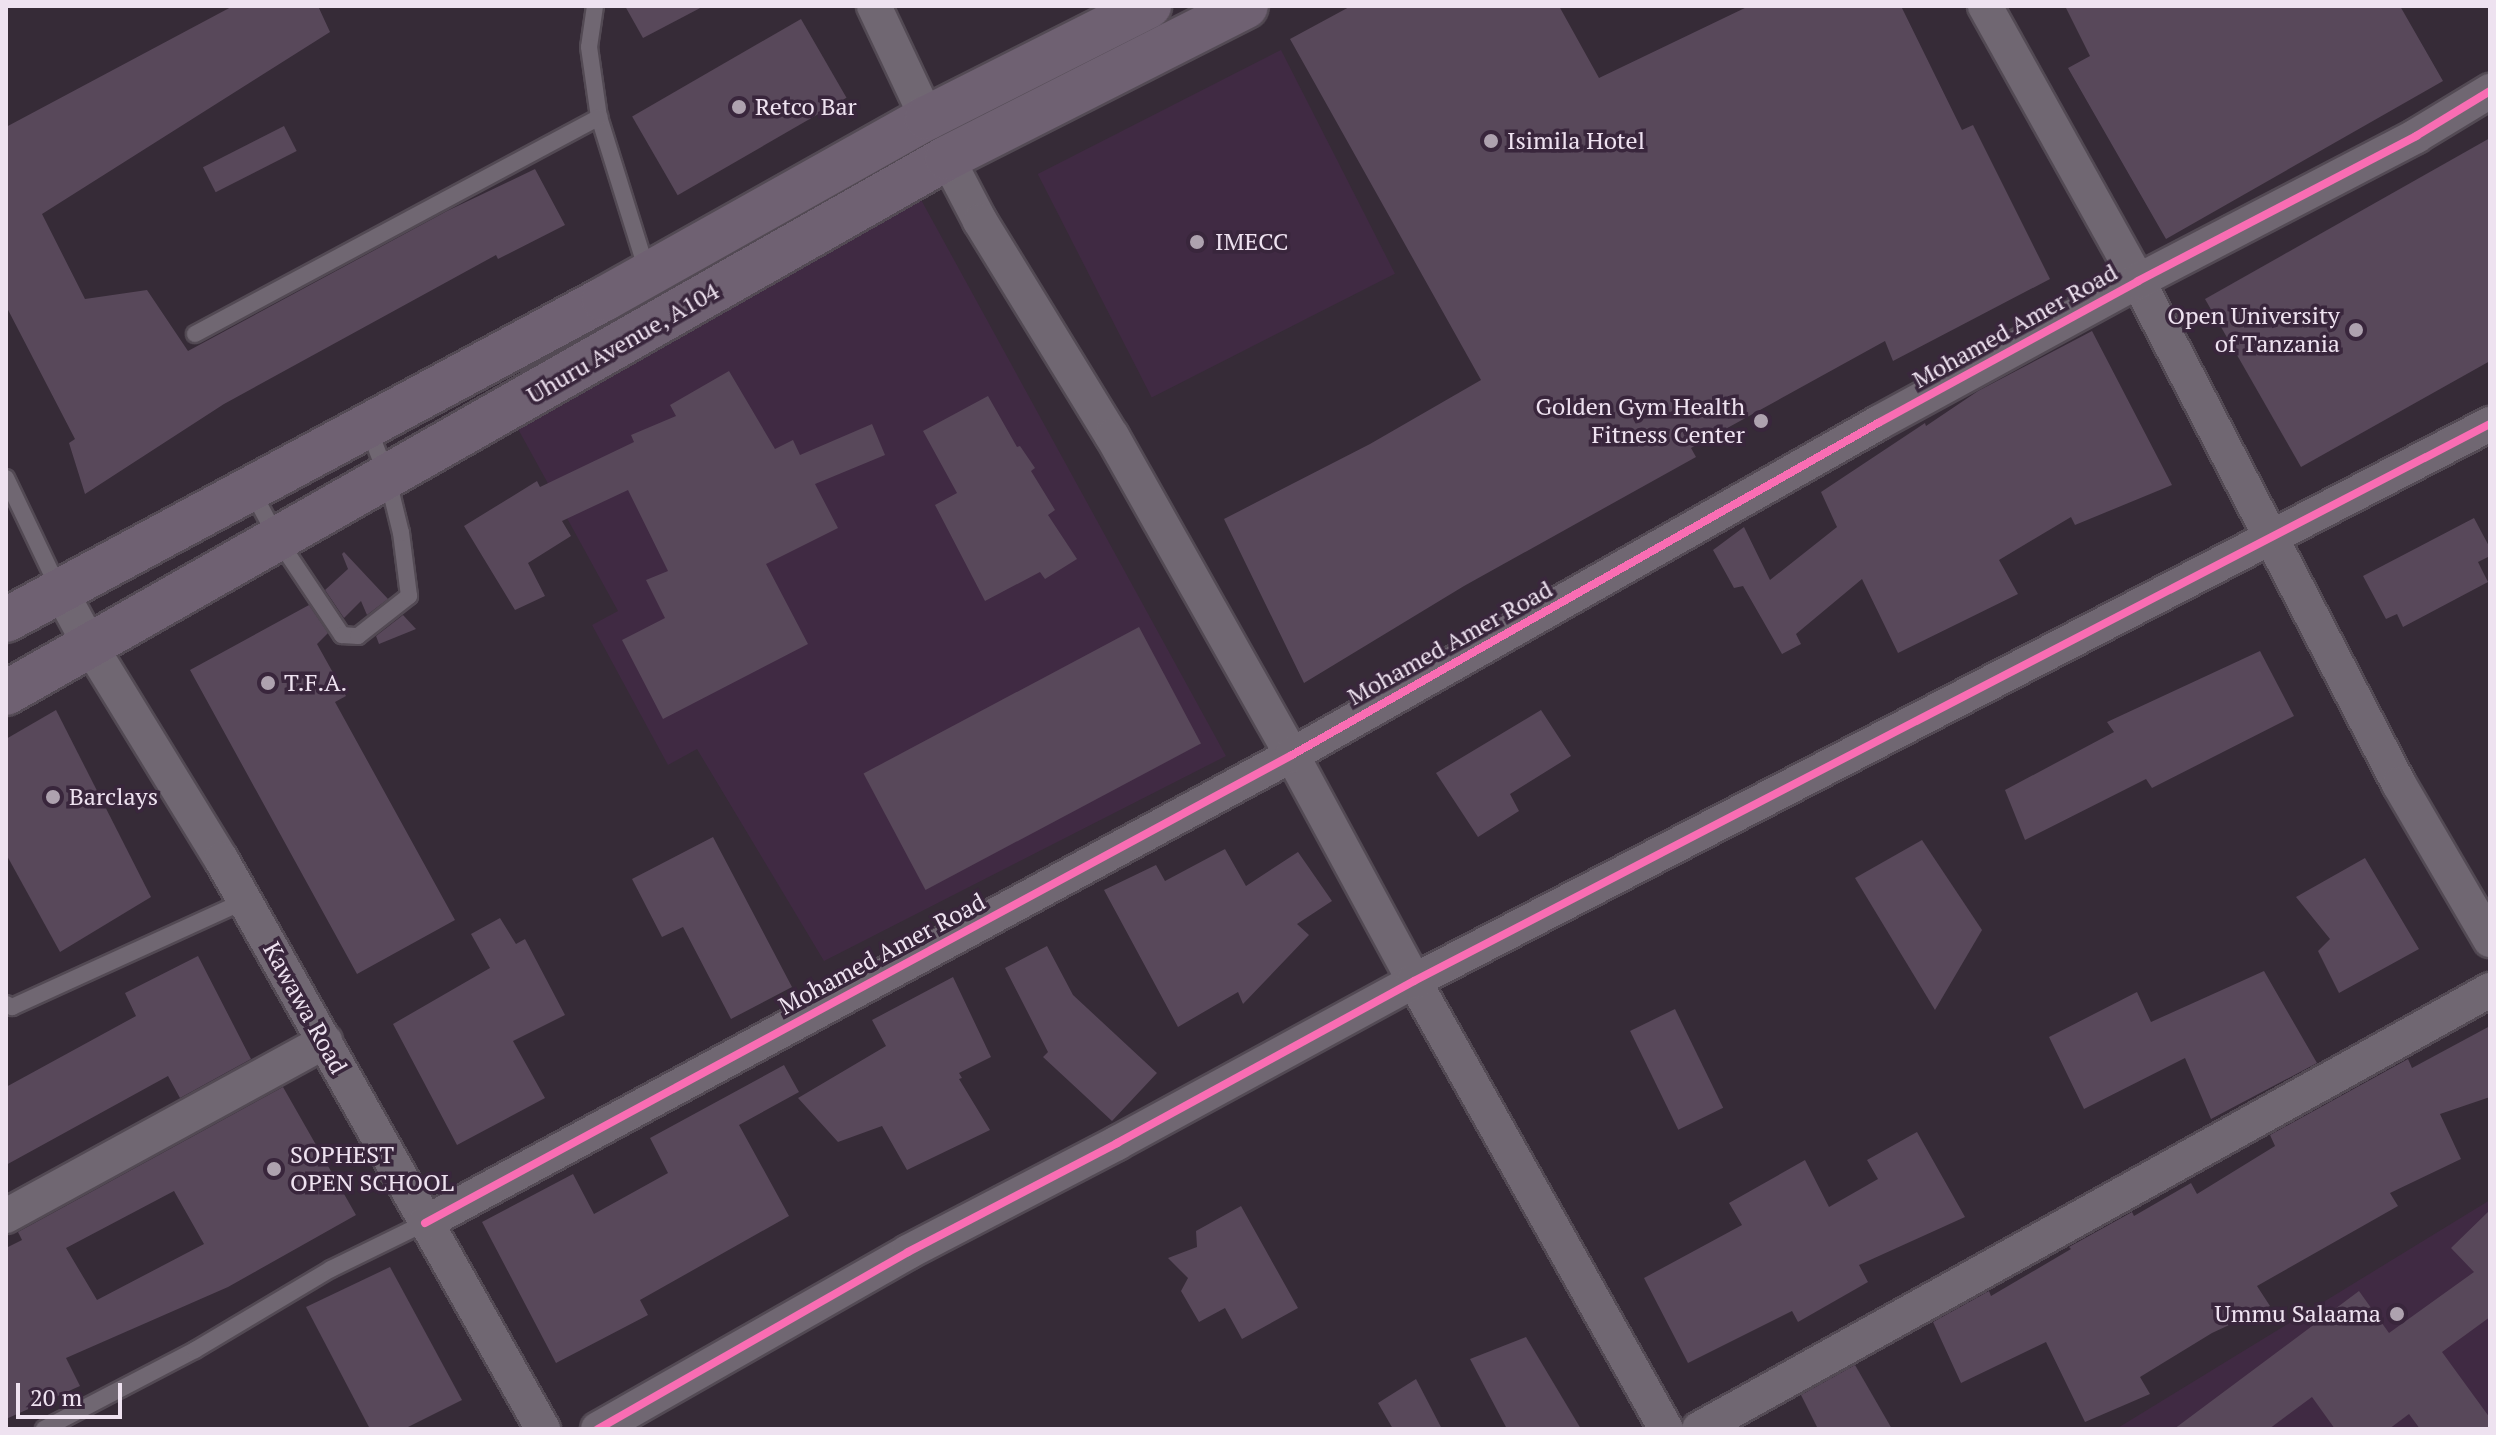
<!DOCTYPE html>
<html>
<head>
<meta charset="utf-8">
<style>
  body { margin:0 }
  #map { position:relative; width:2496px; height:1435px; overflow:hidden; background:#362b37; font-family:"PT Serif",serif }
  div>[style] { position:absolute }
  .built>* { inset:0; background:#402a43; transform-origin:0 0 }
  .building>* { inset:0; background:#58485a; transform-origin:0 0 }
  .roads { filter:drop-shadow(2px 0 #534a54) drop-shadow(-2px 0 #534a54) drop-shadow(0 2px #534a54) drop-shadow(0 -2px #534a54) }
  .lane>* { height:16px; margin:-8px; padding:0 8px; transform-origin:8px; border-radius:8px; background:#706772 }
  .street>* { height:34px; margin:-17px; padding:0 17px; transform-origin:17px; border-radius:17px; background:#706772 }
  .highway>* { height:44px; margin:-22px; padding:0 22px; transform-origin:22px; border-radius:22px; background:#6f6172 }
  .cycleway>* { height:8px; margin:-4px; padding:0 4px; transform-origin:4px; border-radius:4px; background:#f96db3 }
  .dots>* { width:22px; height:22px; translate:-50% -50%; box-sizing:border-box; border:4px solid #39263c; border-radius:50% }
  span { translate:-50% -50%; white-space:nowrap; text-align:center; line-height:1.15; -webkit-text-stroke:7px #39263c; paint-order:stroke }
  .poi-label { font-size:24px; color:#eee2f0 }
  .left { translate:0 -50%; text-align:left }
  .right { translate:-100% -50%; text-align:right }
  .street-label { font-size:24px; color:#eee2f0 }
  .frame { position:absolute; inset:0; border:8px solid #eee2f0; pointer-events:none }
  .scale { position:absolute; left:16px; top:1383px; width:106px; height:36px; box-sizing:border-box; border:4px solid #eee2f0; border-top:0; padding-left:10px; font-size:24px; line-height:28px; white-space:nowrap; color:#eee2f0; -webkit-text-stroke:6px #39263c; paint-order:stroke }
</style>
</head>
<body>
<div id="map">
  <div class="built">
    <div style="left:1281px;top:50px;width:251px;height:273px;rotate:63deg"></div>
    <div style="clip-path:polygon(919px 196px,1226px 756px,824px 961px,697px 749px,668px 765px,592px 625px,618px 611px,512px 418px)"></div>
    <div style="clip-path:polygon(2490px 1200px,2490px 1429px,2116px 1429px)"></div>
  </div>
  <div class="building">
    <div style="clip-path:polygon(233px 6px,318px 6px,330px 32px,42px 214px,85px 299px,147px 290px,188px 351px,447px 211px,535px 169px,565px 225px,498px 259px,496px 255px,224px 404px,85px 494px,69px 443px,75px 439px,6px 306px,6px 127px)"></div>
    <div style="clip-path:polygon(625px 6px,704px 6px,643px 38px)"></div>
    <div style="clip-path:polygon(1351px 6px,1559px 6px,1599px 78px,1749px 6px,1901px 6px,1962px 130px,1973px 125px,2050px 279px,1893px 361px,1885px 341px,1691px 448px,1696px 457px,1464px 586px,1304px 683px,1224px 519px,1370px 444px,1481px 380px,1290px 39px)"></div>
    <div style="clip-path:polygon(2065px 6px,2400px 6px,2443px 81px,2166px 239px,2068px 68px,2090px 56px)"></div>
    <div style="left:801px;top:19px;width:91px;height:195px;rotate:60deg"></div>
    <div style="left:284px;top:126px;width:28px;height:91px;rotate:63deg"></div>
    <div style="clip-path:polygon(2490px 138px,2490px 361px,2301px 467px,2205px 299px)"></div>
    <div style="clip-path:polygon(2092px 331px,2172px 485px,2075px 525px,2071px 517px,1999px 560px,2018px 594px,1898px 653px,1862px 579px,1796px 634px,1801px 644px,1782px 654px,1743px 586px,1734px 588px,1713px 550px,1744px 527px,1770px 580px,1837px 527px,1821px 492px,1925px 423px,1926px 426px,1978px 391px)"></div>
    <div style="clip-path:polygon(729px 371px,775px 449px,793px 440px,800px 455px,872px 424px,885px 455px,815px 484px,838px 528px,766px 564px,808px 644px,663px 719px,622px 640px,665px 618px,646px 580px,668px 571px,628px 490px,562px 521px,571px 536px,528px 563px,545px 596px,515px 610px,464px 526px,537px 481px,540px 487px,634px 442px,631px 435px,676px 416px,670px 405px)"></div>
    <div style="clip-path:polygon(988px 396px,1017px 447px,1020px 446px,1035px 468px,1031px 471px,1055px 510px,1048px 515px,1077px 559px,1045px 579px,1040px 572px,985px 601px,935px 505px,957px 493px,923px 431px)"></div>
    <div style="clip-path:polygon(2474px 518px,2490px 548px,2490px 556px,2478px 562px,2488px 582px,2403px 627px,2397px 614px,2386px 619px,2363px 576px)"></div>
    <div style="clip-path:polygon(344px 552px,388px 599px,367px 615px,361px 601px,344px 618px,325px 590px,348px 569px,342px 554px)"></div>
    <div style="clip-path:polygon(309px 605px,328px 633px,317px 644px,346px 696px,335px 702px,455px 920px,357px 974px,190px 670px)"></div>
    <div style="clip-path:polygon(403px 615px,416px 629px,379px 644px,376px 636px)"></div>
    <div style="left:1139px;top:627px;width:132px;height:312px;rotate:62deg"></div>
    <div style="clip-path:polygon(2260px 651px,2294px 716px,2152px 788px,2146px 779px,2025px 840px,2005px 790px,2114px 732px,2107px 722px)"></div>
    <div style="clip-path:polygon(56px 710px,151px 897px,60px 952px,6px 854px,6px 739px)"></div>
    <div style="clip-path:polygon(1541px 710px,1571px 756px,1510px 794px,1519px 811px,1478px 837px,1436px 773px)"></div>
    <div style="clip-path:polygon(713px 837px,792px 987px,731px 1019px,683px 927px,662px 937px,632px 879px)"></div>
    <div style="clip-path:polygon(1922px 840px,1982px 930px,1935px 1010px,1855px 878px)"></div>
    <div style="clip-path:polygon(1225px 849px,1246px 886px,1298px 852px,1332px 901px,1297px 924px,1309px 935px,1243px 1004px,1238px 992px,1178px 1027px,1104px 890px,1156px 865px,1165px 881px)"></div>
    <div style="clip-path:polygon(2365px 858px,2419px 949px,2339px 993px,2318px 951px,2330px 939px,2296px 897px)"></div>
    <div style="clip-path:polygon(500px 918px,516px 944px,525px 939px,565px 1015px,513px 1041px,545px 1098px,457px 1145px,393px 1024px,490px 968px,471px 934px)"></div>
    <div style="clip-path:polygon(1047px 946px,1073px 995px,1157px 1073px,1112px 1121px,1043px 1057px,1048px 1052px,1005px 968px)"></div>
    <div style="clip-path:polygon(198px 956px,251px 1059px,180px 1098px,168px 1076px,6px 1165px,6px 1087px,136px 1016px,125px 993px)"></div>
    <div style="clip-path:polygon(2264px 971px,2317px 1063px,2211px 1119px,2185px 1058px,2084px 1109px,2049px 1037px,2137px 992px,2151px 1022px)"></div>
    <div style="clip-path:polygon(953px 977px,991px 1057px,959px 1073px,962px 1078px,959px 1079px,990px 1130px,907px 1170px,882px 1126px,838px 1142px,798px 1098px,886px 1046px,872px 1020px)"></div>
    <div style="left:1675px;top:1009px;width:110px;height:50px;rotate:64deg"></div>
    <div style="clip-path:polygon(2490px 1026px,2490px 1097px,2440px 1114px,2461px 1159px,2390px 1193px,2398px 1206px,2257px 1286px,2270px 1306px,2212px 1333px,2140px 1377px,2150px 1394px,2085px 1422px,2046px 1342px,1961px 1383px,1933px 1322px,1989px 1291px,1991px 1296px,2071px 1249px,2069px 1247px,2132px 1212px,2134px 1216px,2191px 1183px,2197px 1194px,2275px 1146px,2270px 1135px,2408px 1059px,2412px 1068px)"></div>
    <div style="clip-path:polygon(784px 1065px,799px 1092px,739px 1125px,789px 1216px,640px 1300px,648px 1315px,556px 1363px,482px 1222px,573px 1174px,594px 1214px,668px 1173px,650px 1138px)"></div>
    <div style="clip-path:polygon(evenodd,283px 1087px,356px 1215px,228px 1287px,66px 1358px,80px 1386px,6px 1419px,6px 1248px,22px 1240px,18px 1232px,283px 1087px,174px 1191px,204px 1244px,97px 1300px,66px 1248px,174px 1191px)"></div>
    <div style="clip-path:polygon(1917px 1132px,1965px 1217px,1859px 1265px,1868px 1282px,1798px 1322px,1792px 1311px,1688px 1363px,1644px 1278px,1742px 1225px,1729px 1203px,1805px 1160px,1829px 1207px,1878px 1179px,1867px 1160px)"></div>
    <div style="clip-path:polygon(1241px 1206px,1298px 1308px,1242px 1339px,1225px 1308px,1199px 1322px,1181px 1291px,1188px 1278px,1168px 1258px,1197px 1247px,1196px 1231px)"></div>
    <div style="clip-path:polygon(2490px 1210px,2490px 1317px,2442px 1352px,2490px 1418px,2490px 1429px,2420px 1429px,2409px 1414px,2389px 1429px,2335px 1429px,2312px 1397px,2269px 1429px,2174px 1429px,2359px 1291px,2389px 1333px,2474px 1272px,2451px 1248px)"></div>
    <div style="clip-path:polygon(390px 1267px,462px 1400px,404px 1429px,370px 1429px,306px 1307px)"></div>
    <div style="clip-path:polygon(1526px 1337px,1581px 1429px,1507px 1429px,1470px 1359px)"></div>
    <div style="clip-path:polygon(1855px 1365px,1892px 1429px,1818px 1429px,1801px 1395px)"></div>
    <div style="clip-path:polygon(1416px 1379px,1442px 1429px,1393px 1429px,1378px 1403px)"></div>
  </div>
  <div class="roads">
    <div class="lane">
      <div style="left:595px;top:6px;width:41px;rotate:98.3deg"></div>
      <div style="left:589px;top:47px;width:71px;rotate:81.9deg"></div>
      <div style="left:599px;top:117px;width:161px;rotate:72.7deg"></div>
      <div style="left:195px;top:334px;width:459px;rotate:-28.2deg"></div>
      <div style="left:6px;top:478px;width:123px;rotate:64.5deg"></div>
      <div style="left:251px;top:489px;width:55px;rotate:62deg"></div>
      <div style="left:277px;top:538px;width:117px;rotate:56.2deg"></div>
      <div style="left:342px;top:635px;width:16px;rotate:4deg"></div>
      <div style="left:358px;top:636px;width:65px;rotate:-38.1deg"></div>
      <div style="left:409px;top:596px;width:64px;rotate:-97.2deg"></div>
      <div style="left:401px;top:533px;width:59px;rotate:-103.8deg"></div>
      <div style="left:387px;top:476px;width:53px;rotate:-111.2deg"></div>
      <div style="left:6px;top:1004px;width:7px;rotate:27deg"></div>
      <div style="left:12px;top:1007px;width:256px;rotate:-24.5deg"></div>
      <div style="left:44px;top:1429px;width:170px;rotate:-27.6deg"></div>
      <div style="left:195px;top:1350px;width:158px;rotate:-30.8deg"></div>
      <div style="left:331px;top:1269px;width:105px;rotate:-26.1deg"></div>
    </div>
    <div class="street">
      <div style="left:874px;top:6px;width:124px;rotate:64.7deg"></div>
      <div style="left:1985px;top:6px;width:315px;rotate:60.9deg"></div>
      <div style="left:2138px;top:281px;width:567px;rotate:62.58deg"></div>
      <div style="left:2399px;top:784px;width:181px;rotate:59.7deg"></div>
      <div style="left:947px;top:158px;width:71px;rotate:62.4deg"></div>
      <div style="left:980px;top:221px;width:252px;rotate:58.5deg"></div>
      <div style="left:1112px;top:436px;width:366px;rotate:60.6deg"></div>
      <div style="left:1292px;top:755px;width:257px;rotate:61.6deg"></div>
      <div style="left:1414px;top:981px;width:514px;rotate:60.64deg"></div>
      <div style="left:60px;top:590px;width:65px;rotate:61.5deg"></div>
      <div style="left:91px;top:647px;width:249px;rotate:58.5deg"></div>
      <div style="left:221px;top:859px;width:655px;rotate:60.54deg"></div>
      <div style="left:6px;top:1216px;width:364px;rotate:-28.7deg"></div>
      <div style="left:425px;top:1223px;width:985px;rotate:-28.36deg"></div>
      <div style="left:1292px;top:755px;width:674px;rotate:-29.53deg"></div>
      <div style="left:1878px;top:423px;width:296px;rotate:-28.6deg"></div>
      <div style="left:2138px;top:281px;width:314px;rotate:-27.5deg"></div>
      <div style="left:2416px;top:136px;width:87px;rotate:-31.3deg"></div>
      <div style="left:598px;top:1429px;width:357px;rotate:-29.7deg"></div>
      <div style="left:908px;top:1252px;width:236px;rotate:-27.5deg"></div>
      <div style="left:1117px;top:1143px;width:338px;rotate:-28.6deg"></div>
      <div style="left:1414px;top:981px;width:1212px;rotate:-27.37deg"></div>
      <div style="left:1699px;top:1429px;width:905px;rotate:-29.03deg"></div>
    </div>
    <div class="highway">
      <div style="left:6px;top:620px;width:679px;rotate:-28.23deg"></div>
      <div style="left:604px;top:299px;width:370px;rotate:-29.3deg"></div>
      <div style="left:927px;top:118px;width:249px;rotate:-26.8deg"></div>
      <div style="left:6px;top:693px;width:1082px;rotate:-29.62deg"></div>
      <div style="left:947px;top:158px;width:335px;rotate:-26.9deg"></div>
    </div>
  </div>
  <div class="cycleway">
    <div style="left:425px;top:1223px;width:985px;rotate:-28.36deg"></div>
    <div style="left:1292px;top:755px;width:674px;rotate:-29.53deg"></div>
    <div style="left:1878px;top:423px;width:296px;rotate:-28.6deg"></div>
    <div style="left:2138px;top:281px;width:314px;rotate:-27.5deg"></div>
    <div style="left:2416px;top:136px;width:87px;rotate:-31.3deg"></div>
    <div style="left:598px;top:1429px;width:357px;rotate:-29.7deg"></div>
    <div style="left:908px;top:1252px;width:236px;rotate:-27.5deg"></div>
    <div style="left:1117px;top:1143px;width:338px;rotate:-28.6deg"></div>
    <div style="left:1414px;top:981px;width:1212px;rotate:-27.37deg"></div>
  </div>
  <div class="dots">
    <div style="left:739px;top:107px;background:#aea2af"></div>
    <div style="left:1491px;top:141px;background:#aea2af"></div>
    <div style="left:1197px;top:242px;background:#aea2af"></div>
    <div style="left:2356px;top:330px;background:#aea2af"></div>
    <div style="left:1761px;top:421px;background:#aea2af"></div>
    <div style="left:268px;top:683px;background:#aea2af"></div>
    <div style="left:53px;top:797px;background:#aea2af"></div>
    <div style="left:274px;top:1169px;background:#aea2af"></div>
    <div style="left:2397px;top:1314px;background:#aea2af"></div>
  </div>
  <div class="poi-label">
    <span class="left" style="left:755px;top:107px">Retco Bar</span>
    <span class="left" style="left:1507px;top:141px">Isimila Hotel</span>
    <span class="left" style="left:1215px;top:242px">IMECC</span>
    <span class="right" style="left:2340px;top:330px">Open University<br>of Tanzania</span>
    <span class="right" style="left:1745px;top:421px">Golden Gym Health<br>Fitness Center</span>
    <span class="left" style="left:284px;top:683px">T.F.A.</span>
    <span class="left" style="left:69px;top:797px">Barclays</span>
    <span class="left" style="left:290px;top:1169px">SOPHEST<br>OPEN SCHOOL</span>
    <span class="right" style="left:2381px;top:1314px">Ummu Salaama</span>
  </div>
  <div class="street-label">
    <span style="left:2015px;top:326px;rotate:-29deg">Mohamed Amer Road</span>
    <span style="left:623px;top:343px;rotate:-30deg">Uhuru Avenue, A104</span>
    <span style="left:1450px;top:643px;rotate:-29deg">Mohamed Amer Road</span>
    <span style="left:882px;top:954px;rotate:-28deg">Mohamed Amer Road</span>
    <span style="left:305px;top:1008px;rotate:61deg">Kawawa Road</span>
  </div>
  <div class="frame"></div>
  <div class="scale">20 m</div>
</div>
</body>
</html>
